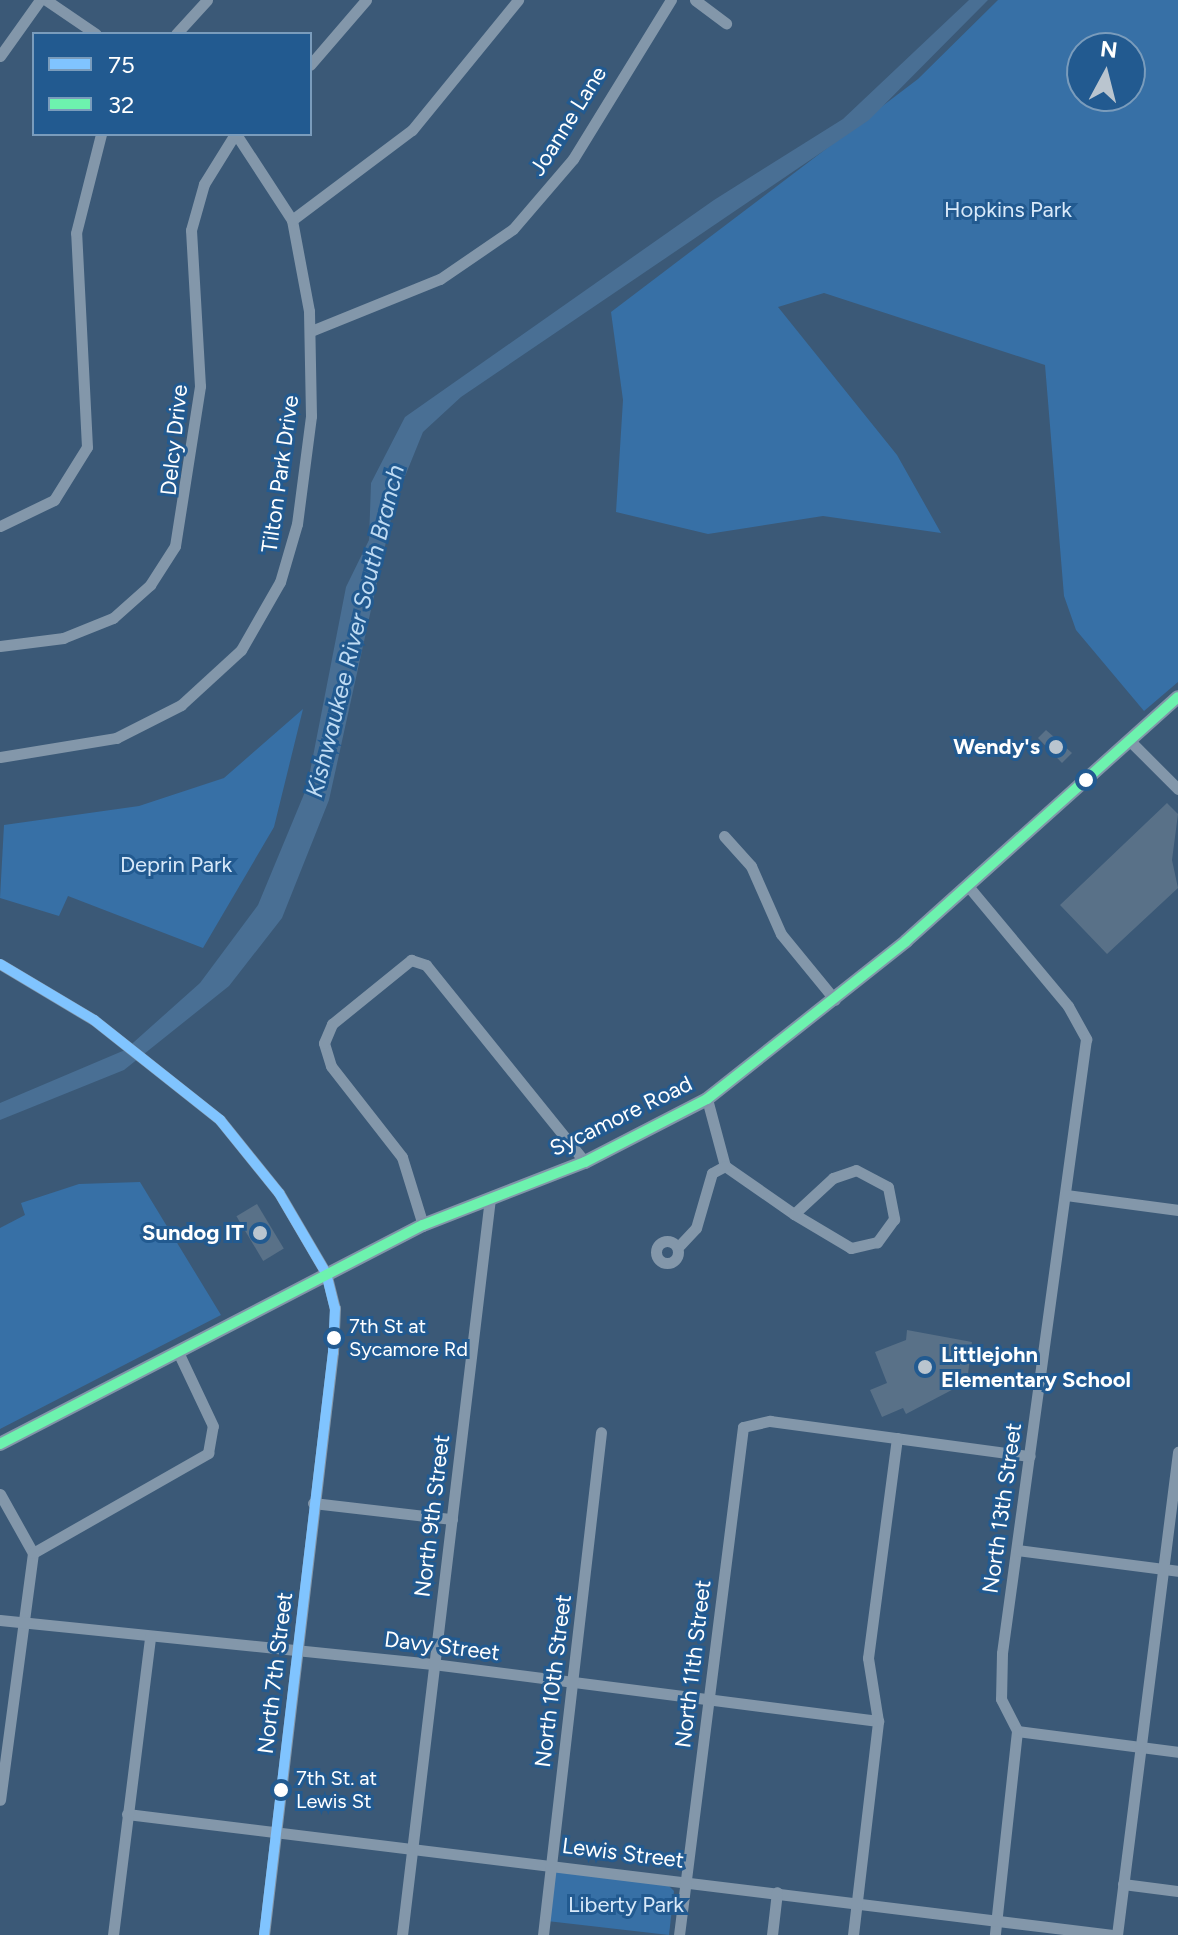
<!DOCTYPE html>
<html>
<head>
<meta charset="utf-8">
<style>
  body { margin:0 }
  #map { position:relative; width:1178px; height:1935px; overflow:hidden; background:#3b5977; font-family:Figtree,sans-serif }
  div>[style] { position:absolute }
  .green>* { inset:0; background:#3770a6 }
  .water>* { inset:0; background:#496f94 }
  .building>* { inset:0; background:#597188; transform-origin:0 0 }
  .minor>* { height:11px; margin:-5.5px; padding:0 5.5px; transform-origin:5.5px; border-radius:5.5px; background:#8397aa }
  .minor>.ring { margin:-5.5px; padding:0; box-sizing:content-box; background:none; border:11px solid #8397aa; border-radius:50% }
  .major>* { height:14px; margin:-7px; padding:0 7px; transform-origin:7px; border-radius:7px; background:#8295a9 }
  .bus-1>* { height:10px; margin:-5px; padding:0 5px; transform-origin:5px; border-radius:5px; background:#80c4ff }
  .bus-2>* { height:10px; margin:-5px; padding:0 5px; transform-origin:5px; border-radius:5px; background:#6df2ae }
  .dots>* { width:22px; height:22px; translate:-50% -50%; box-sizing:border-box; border:4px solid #225a90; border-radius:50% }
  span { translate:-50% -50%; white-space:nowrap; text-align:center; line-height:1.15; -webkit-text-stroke:6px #225a90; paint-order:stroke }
  .bus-label { font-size:20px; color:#fff }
  .left { translate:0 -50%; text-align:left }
  .street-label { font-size:22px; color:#fff }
  .park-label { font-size:22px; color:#d8e9f9 }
  .poi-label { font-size:22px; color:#fff; font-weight:700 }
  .right { translate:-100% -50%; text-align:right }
  .water-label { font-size:24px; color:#bfdbf3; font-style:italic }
  .legend { position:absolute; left:32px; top:32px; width:280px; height:104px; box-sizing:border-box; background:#225a90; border:2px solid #7a9cbc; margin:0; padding:10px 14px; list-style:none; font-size:24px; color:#fff }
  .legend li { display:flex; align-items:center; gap:16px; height:40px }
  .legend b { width:40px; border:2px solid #7a9cbc }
  .north { position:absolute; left:1066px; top:32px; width:80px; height:80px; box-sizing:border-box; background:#225a90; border:2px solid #7a9cbc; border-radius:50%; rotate:7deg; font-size:22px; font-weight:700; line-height:32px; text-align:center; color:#fff }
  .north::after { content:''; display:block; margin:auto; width:28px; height:36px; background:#bac5cf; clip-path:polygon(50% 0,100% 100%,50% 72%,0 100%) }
</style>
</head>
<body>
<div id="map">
  <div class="green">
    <div style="clip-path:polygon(evenodd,998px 0,1178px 0,1178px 682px,1144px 711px,1076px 630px,1064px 596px,1045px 365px,824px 293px,778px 307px,897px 455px,941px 533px,823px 516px,708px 534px,616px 512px,623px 400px,611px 312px,918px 79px,998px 0,1082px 48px,1130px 48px,1130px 96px,1082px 96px,1082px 48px)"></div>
    <div style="clip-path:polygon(303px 709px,274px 827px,203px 948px,68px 896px,59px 916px,0 898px,4px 825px,139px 806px,224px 778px)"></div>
    <div style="clip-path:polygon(140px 1182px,221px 1315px,0 1429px,0 1228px,25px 1215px,21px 1203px,79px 1184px)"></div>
    <div style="clip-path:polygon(553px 1869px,667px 1884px,674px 1891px,669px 1935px,547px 1921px)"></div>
  </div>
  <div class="water">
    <div style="clip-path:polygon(969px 0,988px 0,869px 120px,461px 397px,423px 432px,395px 501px,329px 800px,282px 918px,229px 986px,124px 1070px,0 1120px,0 1103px,125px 1050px,200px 983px,258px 905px,307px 787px,346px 587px,369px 540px,371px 483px,405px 417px,714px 200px,843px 119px)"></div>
  </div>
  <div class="building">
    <div style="clip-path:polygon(1046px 730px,1072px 753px,1062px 763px,1038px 738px)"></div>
    <div style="clip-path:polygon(1167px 803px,1178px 814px,1172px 860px,1178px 888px,1107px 954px,1060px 905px)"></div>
    <div style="left:257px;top:1204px;width:52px;height:24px;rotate:59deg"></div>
    <div style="clip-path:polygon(907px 1330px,972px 1342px,967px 1382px,906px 1414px,903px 1408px,882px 1417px,870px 1390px,887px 1383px,875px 1352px,906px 1340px)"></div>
  </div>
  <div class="minor">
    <div style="left:46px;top:0;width:60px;rotate:34.2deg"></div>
    <div style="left:695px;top:0;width:39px;rotate:37deg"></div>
    <div style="left:176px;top:34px;width:46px;rotate:-47.6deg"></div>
    <div style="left:0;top:56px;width:69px;rotate:-54.5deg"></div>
    <div style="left:310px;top:65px;width:86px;rotate:-49.3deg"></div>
    <div style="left:292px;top:220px;width:150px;rotate:-36.9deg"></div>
    <div style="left:412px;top:130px;width:168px;rotate:-50.8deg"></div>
    <div style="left:311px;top:331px;width:139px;rotate:-22deg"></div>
    <div style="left:440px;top:279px;width:88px;rotate:-34.4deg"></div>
    <div style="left:513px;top:229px;width:92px;rotate:-49.4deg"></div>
    <div style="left:573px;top:159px;width:187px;rotate:-58.4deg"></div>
    <div style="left:0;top:526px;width:60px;rotate:-25.7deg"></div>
    <div style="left:54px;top:500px;width:62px;rotate:-58.1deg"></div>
    <div style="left:87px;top:447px;width:214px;rotate:-92.9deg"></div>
    <div style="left:76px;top:233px;width:102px;rotate:-75.8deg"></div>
    <div style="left:0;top:646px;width:64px;rotate:-7.2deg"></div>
    <div style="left:63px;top:638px;width:54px;rotate:-21.8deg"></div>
    <div style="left:113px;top:618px;width:50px;rotate:-41.7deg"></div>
    <div style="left:150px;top:585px;width:46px;rotate:-57.3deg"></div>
    <div style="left:175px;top:546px;width:162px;rotate:-81.1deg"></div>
    <div style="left:200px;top:386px;width:156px;rotate:-93.3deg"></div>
    <div style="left:191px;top:230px;width:48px;rotate:-74.2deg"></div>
    <div style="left:204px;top:184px;width:59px;rotate:-58.2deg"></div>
    <div style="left:1130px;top:741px;width:68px;rotate:45deg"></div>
    <div style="left:0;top:757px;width:118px;rotate:-9.3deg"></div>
    <div style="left:116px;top:738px;width:73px;rotate:-26.9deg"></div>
    <div style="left:181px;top:705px;width:81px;rotate:-42.5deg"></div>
    <div style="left:241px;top:650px;width:78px;rotate:-60.2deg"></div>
    <div style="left:280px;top:582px;width:60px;rotate:-73.7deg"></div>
    <div style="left:297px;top:524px;width:109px;rotate:-82.6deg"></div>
    <div style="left:311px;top:416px;width:105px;rotate:-91.1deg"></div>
    <div style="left:309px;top:311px;width:93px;rotate:-100.6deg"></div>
    <div style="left:292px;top:220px;width:103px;rotate:-123.1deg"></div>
    <div style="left:724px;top:836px;width:40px;rotate:48deg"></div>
    <div style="left:751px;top:866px;width:74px;rotate:66.2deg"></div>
    <div style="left:781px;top:934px;width:85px;rotate:50.7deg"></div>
    <div style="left:968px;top:886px;width:156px;rotate:50.2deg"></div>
    <div style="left:1068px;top:1006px;width:38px;rotate:61deg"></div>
    <div style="left:1086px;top:1039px;width:620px;rotate:97.79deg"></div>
    <div style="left:1002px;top:1653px;width:46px;rotate:91.2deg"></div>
    <div style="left:1001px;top:1699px;width:36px;rotate:63deg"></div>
    <div style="left:1017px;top:1731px;width:205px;rotate:96.2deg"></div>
    <div style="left:0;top:964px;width:109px;rotate:30.8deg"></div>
    <div style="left:94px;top:1020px;width:161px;rotate:38.4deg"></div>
    <div style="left:220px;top:1120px;width:94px;rotate:51.1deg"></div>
    <div style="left:279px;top:1193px;width:93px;rotate:59.6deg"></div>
    <div style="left:326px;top:1273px;width:36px;rotate:76deg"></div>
    <div style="left:335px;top:1308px;width:44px;rotate:92.6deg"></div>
    <div style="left:333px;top:1352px;width:587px;rotate:96.75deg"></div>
    <div style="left:707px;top:1099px;width:69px;rotate:75deg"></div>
    <div style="left:725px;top:1166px;width:84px;rotate:34.8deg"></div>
    <div style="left:856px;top:1170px;width:36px;rotate:28deg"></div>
    <div style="left:888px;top:1187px;width:33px;rotate:79deg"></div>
    <div style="left:894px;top:1219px;width:29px;rotate:126deg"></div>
    <div style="left:877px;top:1242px;width:27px;rotate:167deg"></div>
    <div style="left:851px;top:1248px;width:66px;rotate:-149.2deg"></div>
    <div style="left:794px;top:1214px;width:53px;rotate:-42.7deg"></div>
    <div style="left:833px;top:1178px;width:24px;rotate:-19deg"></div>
    <div style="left:1066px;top:1195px;width:113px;rotate:7.6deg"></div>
    <div style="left:423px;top:1225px;width:71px;rotate:-107.2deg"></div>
    <div style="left:402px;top:1157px;width:115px;rotate:-128deg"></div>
    <div style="left:331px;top:1066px;width:24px;rotate:-107deg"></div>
    <div style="left:324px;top:1043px;width:21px;rotate:-67deg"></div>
    <div style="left:332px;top:1024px;width:102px;rotate:-39deg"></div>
    <div style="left:411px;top:960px;width:16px;rotate:18deg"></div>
    <div style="left:426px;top:965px;width:253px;rotate:51.1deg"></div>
    <div class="ring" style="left:656px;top:1241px;width:11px;height:11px"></div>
    <div style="left:680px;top:1245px;width:23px;rotate:-47deg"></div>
    <div style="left:696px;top:1228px;width:57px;rotate:-73.8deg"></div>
    <div style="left:712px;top:1173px;width:15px;rotate:-28deg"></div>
    <div style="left:0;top:1494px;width:68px;rotate:60.8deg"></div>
    <div style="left:33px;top:1553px;width:249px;rotate:97.6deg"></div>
    <div style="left:313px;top:1503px;width:140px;rotate:6.6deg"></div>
    <div style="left:1017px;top:1550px;width:162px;rotate:7.4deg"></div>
    <div style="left:33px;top:1553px;width:202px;rotate:-29.7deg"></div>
    <div style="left:208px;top:1453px;width:27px;rotate:-80deg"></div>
    <div style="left:213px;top:1426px;width:82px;rotate:-115.3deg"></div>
    <div style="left:0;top:1620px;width:435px;rotate:5.8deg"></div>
    <div style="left:433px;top:1664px;width:449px;rotate:7.3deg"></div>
    <div style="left:1017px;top:1731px;width:162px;rotate:7.4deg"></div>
    <div style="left:127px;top:1814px;width:993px;rotate:7deg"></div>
    <div style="left:1123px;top:1884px;width:55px;rotate:7.3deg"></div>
    <div style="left:113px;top:1935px;width:301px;rotate:-82.9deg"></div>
    <div style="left:402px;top:1935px;width:742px;rotate:-83.19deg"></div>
    <div style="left:543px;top:1935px;width:506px;rotate:-83.42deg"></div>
    <div style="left:679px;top:1935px;width:512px;rotate:-82.82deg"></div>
    <div style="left:743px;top:1427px;width:28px;rotate:-13deg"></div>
    <div style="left:770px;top:1421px;width:262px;rotate:7.7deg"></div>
    <div style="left:772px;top:1935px;width:43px;rotate:-83.4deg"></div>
    <div style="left:853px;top:1935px;width:215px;rotate:-83.3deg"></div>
    <div style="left:878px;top:1721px;width:64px;rotate:-99deg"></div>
    <div style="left:868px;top:1658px;width:222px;rotate:-82.5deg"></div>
    <div style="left:1117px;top:1935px;width:487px;rotate:-82.8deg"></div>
  </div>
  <div class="major">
    <div style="left:0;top:1444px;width:476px;rotate:-27.4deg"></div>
    <div style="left:423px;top:1225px;width:174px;rotate:-21.3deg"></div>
    <div style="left:585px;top:1162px;width:137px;rotate:-27.3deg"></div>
    <div style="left:707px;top:1099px;width:254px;rotate:-38.4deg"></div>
    <div style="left:906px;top:941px;width:365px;rotate:-41.9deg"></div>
  </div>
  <div class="bus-1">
    <div style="left:0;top:964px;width:109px;rotate:30.8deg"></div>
    <div style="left:94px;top:1020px;width:161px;rotate:38.4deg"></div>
    <div style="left:220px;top:1120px;width:94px;rotate:51.1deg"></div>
    <div style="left:279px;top:1193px;width:93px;rotate:59.6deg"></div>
    <div style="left:326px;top:1273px;width:36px;rotate:76deg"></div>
    <div style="left:335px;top:1308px;width:44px;rotate:92.6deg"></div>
    <div style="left:333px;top:1352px;width:587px;rotate:96.75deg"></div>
  </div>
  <div class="bus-2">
    <div style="left:0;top:1444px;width:476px;rotate:-27.4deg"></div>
    <div style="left:423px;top:1225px;width:174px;rotate:-21.3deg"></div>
    <div style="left:585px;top:1162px;width:137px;rotate:-27.3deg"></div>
    <div style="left:707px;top:1099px;width:254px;rotate:-38.4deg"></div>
    <div style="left:906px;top:941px;width:365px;rotate:-41.9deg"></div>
  </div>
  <div class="dots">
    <div style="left:1056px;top:747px;background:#bac5cf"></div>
    <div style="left:1086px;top:780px;background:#fff"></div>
    <div style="left:260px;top:1233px;background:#bac5cf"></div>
    <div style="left:334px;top:1338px;background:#fff"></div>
    <div style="left:925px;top:1367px;background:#bac5cf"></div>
    <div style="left:281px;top:1790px;background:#fff"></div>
  </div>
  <div class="bus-label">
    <span class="left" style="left:349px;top:1338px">7th St at<br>Sycamore Rd</span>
    <span class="left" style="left:296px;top:1790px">7th St. at<br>Lewis St</span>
  </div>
  <div class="street-label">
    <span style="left:568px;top:121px;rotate:-58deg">Joanne Lane</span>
    <span style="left:174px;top:440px;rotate:-84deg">Delcy Drive</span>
    <span style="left:280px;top:474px;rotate:-82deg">Tilton Park Drive</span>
    <span style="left:621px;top:1116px;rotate:-26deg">Sycamore Road</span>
    <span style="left:1002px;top:1508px;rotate:-82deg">North 13th Street</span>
    <span style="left:432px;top:1516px;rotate:-83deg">North 9th Street</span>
    <span style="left:442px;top:1646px;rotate:7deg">Davy Street</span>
    <span style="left:693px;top:1664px;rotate:-83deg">North 11th Street</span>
    <span style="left:275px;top:1673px;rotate:-83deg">North 7th Street</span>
    <span style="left:553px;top:1681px;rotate:-83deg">North 10th Street</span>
    <span style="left:623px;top:1853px;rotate:7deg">Lewis Street</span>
  </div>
  <div class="park-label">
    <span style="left:1008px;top:210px">Hopkins Park</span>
    <span style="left:176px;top:865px">Deprin Park</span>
    <span style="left:626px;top:1905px">Liberty Park</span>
  </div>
  <div class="poi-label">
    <span class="right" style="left:1040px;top:747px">Wendy's</span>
    <span class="right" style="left:244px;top:1233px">Sundog IT</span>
    <span class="left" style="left:941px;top:1367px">Littlejohn<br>Elementary School</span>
  </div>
  <div class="water-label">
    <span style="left:355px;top:631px;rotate:-76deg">Kishwaukee River South Branch</span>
  </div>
  <ul class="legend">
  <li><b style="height:10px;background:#80c4ff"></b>75</li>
  <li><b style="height:10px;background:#6df2ae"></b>32</li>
  </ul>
  <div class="north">N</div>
</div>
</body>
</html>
